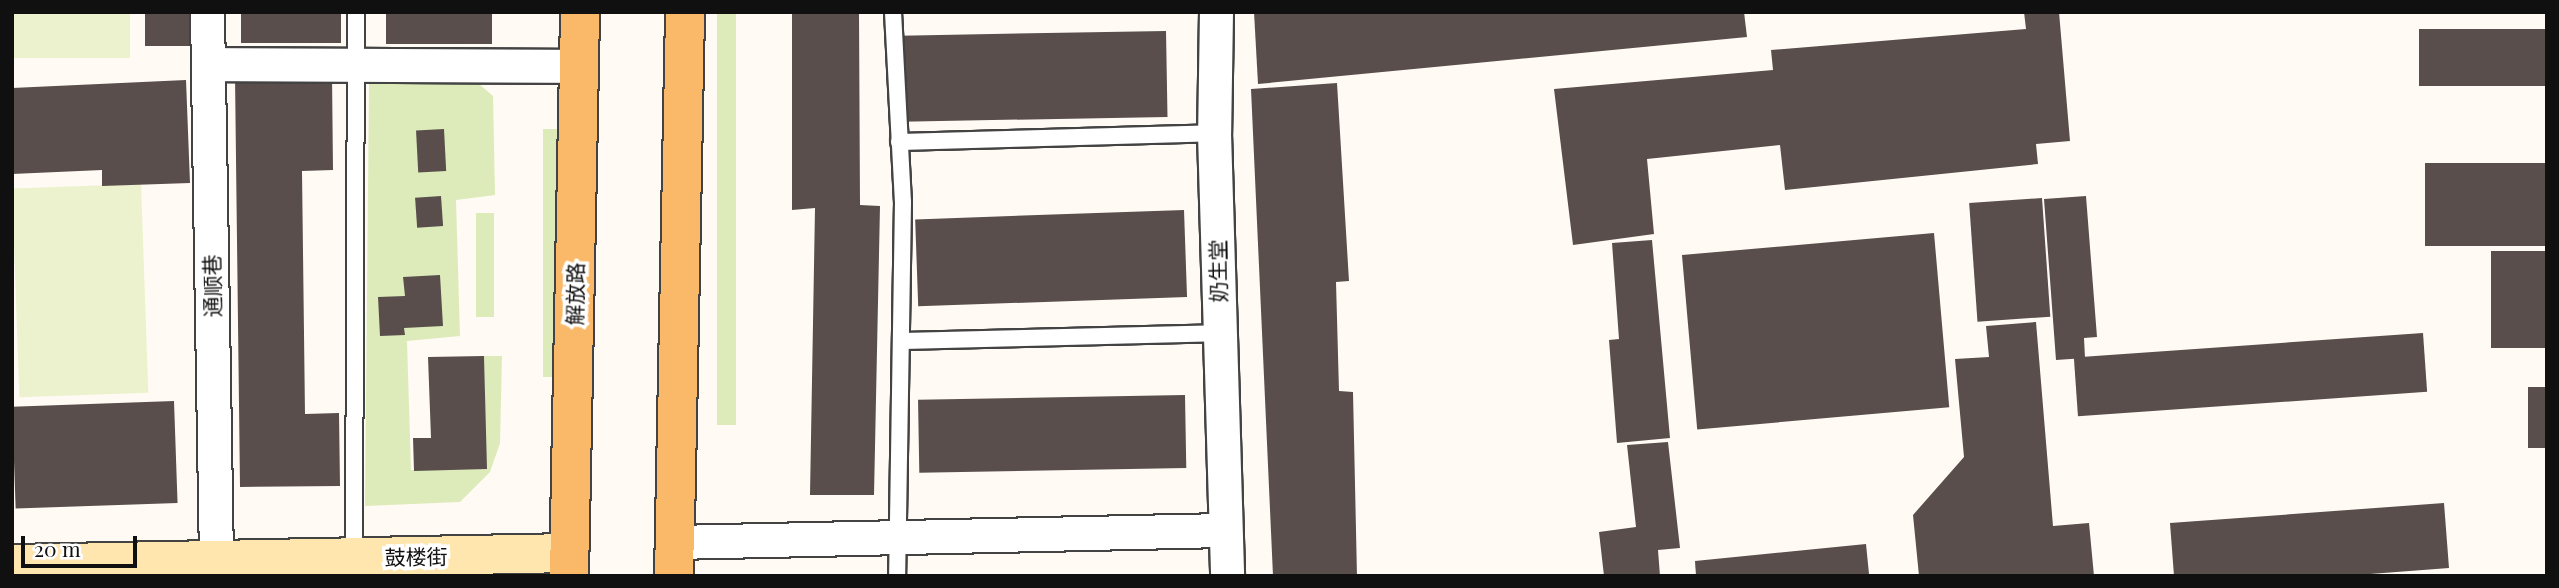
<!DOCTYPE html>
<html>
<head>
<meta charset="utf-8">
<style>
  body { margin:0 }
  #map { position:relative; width:2559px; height:588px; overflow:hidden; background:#fffaf3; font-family:"Playfair Display","Noto Sans SC",serif }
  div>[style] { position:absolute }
  .green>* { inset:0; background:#ddebbb; transform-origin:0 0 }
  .pitch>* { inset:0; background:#ecf2cd; transform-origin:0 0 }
  .building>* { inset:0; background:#594e4c; transform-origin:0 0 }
  .roads { filter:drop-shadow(2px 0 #434343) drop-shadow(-2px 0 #434343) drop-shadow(0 2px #434343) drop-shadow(0 -2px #434343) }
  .lane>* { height:16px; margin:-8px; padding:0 8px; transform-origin:8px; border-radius:8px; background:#fff }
  .street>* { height:33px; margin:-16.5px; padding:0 16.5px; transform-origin:16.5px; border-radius:16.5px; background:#fff }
  .secondary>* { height:38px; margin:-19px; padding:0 19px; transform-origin:19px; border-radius:19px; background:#ffe6ae }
  .primary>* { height:38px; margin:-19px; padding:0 19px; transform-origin:19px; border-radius:19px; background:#f9b968 }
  span { translate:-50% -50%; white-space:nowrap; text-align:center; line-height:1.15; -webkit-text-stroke:7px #fff; paint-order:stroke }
  .street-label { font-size:21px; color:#101010 }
  .frame { position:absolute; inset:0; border:14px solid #101010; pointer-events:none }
  .scale { position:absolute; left:21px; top:536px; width:116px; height:32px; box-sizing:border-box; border:4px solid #101010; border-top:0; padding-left:9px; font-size:21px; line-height:24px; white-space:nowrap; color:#101010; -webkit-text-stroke:5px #fff; paint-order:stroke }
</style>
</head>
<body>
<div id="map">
  <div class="green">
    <div style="left:717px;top:12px;width:19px;height:413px"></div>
    <div style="clip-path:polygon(452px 76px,471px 77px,493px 96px,495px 195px,456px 200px,460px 336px,407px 341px,411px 470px,486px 468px,484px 356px,502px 356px,500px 443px,490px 472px,460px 502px,365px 506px,369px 84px)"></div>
    <div style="left:543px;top:129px;width:16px;height:248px"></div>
    <div style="left:476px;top:213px;width:18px;height:104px"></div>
  </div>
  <div class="pitch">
    <div style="left:12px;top:12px;width:118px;height:46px"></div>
    <div style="left:141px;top:184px;width:209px;height:129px;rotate:88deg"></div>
  </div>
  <div class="building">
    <div style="left:145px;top:12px;width:44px;height:34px"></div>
    <div style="left:241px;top:12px;width:100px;height:31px"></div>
    <div style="left:386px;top:12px;width:106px;height:32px"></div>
    <div style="clip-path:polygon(792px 12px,859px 12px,860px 205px,880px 206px,874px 495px,810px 495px,815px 208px,792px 210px)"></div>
    <div style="clip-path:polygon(1254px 12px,1744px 12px,1747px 37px,1258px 84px)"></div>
    <div style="clip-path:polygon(2024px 12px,2059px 12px,2070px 141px,2036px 144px,2038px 164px,1785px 190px,1780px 145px,1647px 159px,1654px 234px,1573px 245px,1554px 89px,1773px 70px,1771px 50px,2026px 29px)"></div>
    <div style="left:2547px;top:29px;width:57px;height:128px;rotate:90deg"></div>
    <div style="left:1166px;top:31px;width:86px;height:266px;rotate:89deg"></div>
    <div style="clip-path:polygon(332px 75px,333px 170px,302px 171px,305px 414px,339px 413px,340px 486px,240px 487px,235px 77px)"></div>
    <div style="clip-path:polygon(186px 80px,190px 183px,102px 186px,102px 170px,12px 174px,12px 88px)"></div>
    <div style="clip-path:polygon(1337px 83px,1349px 281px,1336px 282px,1339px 391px,1353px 392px,1357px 576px,1273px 576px,1251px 89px)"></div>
    <div style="left:444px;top:129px;width:42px;height:28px;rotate:87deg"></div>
    <div style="left:2547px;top:163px;width:83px;height:122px;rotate:90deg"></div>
    <div style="left:441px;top:196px;width:30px;height:26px;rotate:86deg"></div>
    <div style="clip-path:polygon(2086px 196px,2097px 337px,2084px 338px,2085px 358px,2056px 360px,2044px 199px)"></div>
    <div style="left:2042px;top:198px;width:119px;height:73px;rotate:86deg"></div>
    <div style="left:1184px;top:210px;width:87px;height:269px;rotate:88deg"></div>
    <div style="left:1934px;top:233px;width:175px;height:253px;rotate:85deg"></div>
    <div style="clip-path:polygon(1652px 240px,1670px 438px,1617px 443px,1609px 340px,1619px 339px,1612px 243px)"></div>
    <div style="left:2547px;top:251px;width:97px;height:56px;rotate:90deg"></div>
    <div style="clip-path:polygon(440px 275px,443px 326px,404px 328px,405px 335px,380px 336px,378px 297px,405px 296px,403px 277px)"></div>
    <div style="clip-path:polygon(2036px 322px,2053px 526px,2089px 523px,2094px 576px,1919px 576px,1913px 515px,1964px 457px,1955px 359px,1989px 357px,1986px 326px)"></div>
    <div style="left:2423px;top:333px;width:59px;height:350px;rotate:86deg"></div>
    <div style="clip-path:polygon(484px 356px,487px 469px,414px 471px,413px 438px,431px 438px,428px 357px)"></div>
    <div style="left:2547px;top:387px;width:61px;height:19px;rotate:90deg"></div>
    <div style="left:1185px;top:395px;width:73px;height:267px;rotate:89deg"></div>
    <div style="left:174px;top:401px;width:102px;height:162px;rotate:88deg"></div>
    <div style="clip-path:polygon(1668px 442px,1680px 548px,1658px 550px,1660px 576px,1604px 576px,1599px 532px,1636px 527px,1627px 445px)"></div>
    <div style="clip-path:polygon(2444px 503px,2449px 568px,2344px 576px,2174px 576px,2170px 523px)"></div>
    <div style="clip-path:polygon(1866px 544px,1869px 574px,1696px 576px,1695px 561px)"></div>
  </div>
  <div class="roads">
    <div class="lane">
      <div style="left:893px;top:12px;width:190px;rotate:87deg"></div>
      <div style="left:903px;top:202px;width:374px;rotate:90.9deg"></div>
      <div style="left:899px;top:142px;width:315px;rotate:-1.6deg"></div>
      <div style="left:901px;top:341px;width:317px;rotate:-1.4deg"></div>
      <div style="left:354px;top:558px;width:546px;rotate:-89.79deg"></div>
    </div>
    <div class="street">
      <div style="left:207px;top:12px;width:548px;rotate:89.06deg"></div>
      <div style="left:1216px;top:12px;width:121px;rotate:90.9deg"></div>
      <div style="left:1214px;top:133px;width:443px;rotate:88.3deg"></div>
      <div style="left:208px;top:64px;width:371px;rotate:0.3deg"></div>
      <div style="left:674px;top:542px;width:551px;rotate:-1.25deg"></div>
    </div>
    <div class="secondary">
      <div style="left:12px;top:564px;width:556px;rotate:-1.13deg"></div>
    </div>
    <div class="primary">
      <div style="left:569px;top:576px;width:564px;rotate:-88.88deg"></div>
      <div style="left:674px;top:576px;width:564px;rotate:-88.88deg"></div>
    </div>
  </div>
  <div class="street-label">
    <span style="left:1217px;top:271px;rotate:-91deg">奶生堂</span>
    <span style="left:211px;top:286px;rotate:-91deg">通顺巷</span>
    <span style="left:574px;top:294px;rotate:-89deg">解放路</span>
    <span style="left:416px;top:556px;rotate:-1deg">鼓楼街</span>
  </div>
  <div class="frame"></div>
  <div class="scale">20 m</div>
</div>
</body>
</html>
